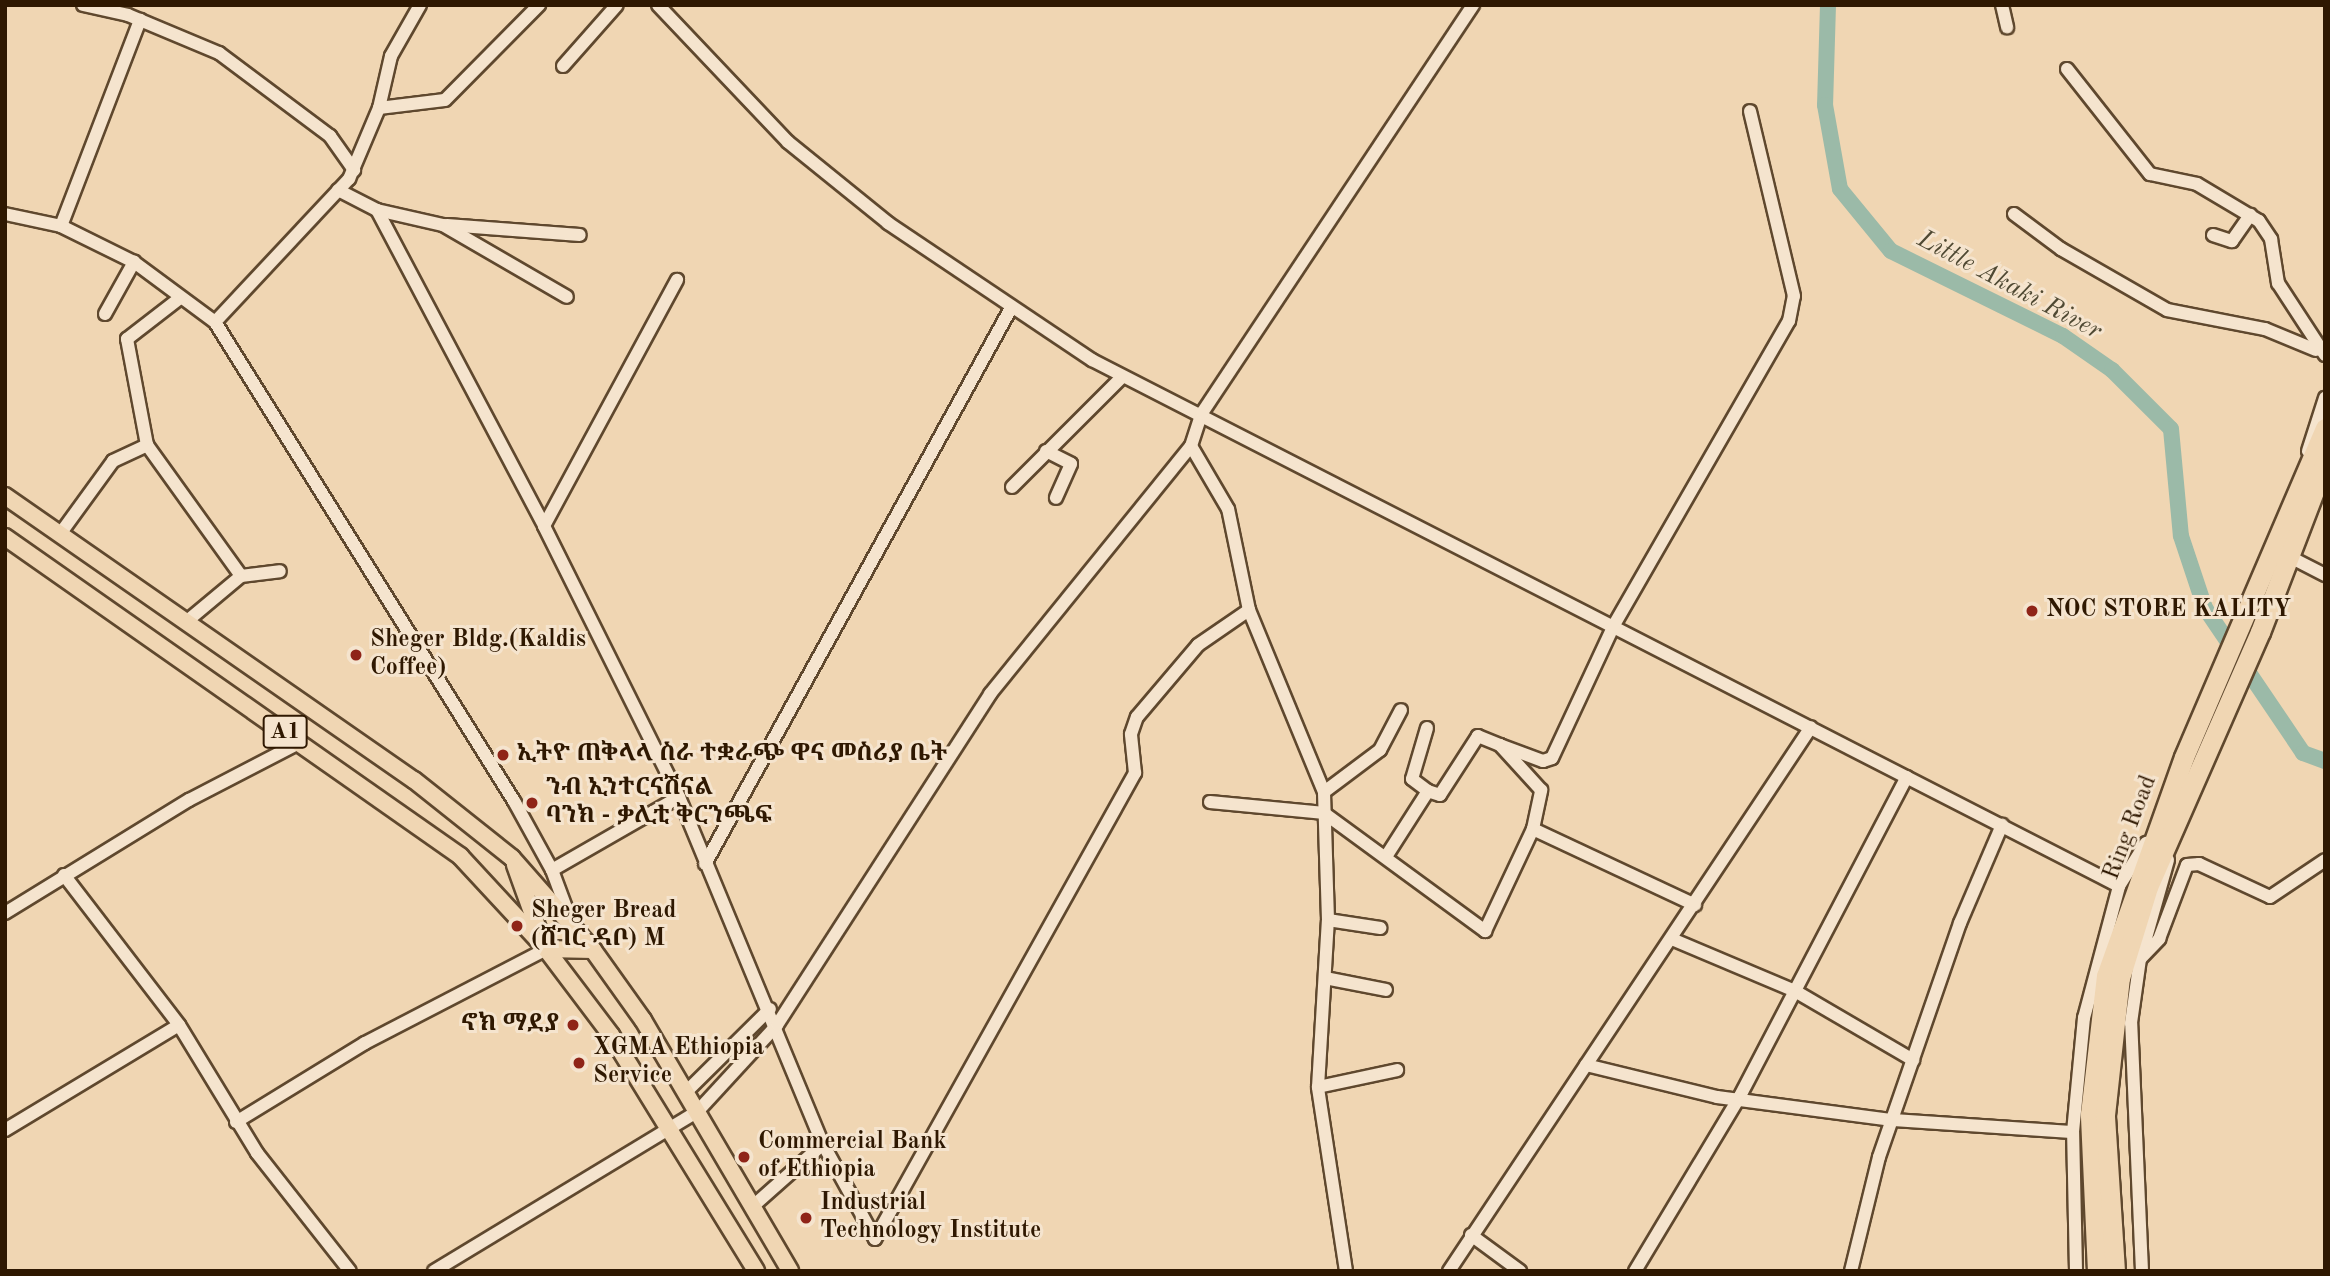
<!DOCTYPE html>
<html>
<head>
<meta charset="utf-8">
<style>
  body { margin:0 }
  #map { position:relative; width:2330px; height:1276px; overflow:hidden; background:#f0d6b3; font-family:"Old Standard TT","Noto Serif Ethiopic",serif }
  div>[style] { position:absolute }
  .river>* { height:16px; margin:-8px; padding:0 8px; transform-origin:8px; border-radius:8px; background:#9bbaa8 }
  .roads { filter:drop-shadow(2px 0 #5f482e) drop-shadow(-2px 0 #5f482e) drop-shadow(0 2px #5f482e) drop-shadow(0 -2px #5f482e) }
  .minor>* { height:12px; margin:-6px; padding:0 6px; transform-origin:6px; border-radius:6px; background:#f5e4ce }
  .major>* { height:16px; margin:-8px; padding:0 8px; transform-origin:8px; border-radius:8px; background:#f0d6b3 }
  .highway>* { height:19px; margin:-9.5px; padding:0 9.5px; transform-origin:9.5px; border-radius:9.5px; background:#f0d6b3 }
  .dots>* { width:19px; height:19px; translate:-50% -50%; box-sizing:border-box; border:4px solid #f5e4ce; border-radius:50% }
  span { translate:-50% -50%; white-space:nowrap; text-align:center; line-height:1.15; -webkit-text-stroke:6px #f5e4ce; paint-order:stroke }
  .shield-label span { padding:2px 5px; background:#f5e4ce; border:2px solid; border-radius:5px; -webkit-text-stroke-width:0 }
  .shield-label { font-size:23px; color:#2f1801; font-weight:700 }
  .poi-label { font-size:24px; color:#2f1801; font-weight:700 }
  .left { translate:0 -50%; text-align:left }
  .right { translate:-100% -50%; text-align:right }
  .street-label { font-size:24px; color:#2f1801 }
  .water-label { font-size:26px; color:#4f4933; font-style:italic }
  .frame { position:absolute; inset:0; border:7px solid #2f1801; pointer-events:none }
</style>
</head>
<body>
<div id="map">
  <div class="river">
    <div style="left:1828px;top:5px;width:100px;rotate:91.7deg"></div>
    <div style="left:1825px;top:105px;width:85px;rotate:79.9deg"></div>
    <div style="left:1840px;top:189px;width:80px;rotate:50.6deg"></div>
    <div style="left:1891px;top:251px;width:192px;rotate:26.3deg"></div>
    <div style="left:2063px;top:336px;width:60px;rotate:34.8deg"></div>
    <div style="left:2112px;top:370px;width:83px;rotate:45deg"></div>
    <div style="left:2171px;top:429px;width:107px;rotate:84.7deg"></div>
    <div style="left:2181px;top:536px;width:76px;rotate:71.6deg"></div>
    <div style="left:2205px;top:608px;width:175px;rotate:55.9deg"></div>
    <div style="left:2303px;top:753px;width:23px;rotate:20deg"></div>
  </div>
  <div class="roads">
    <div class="minor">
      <div style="left:83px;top:5px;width:46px;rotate:12.5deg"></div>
      <div style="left:128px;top:15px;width:99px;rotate:22.7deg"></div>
      <div style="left:219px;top:53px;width:139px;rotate:36.8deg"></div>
      <div style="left:330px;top:136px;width:42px;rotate:54.8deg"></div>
      <div style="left:658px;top:5px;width:189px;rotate:46.5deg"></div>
      <div style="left:788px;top:142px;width:129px;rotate:39deg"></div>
      <div style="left:888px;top:223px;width:246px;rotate:33.9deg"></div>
      <div style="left:1092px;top:360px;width:1154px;rotate:27.12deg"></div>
      <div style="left:2002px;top:5px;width:23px;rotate:77deg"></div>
      <div style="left:563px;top:66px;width:81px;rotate:-48.5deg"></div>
      <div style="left:2067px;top:69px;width:134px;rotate:51.7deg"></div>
      <div style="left:2150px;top:174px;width:48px;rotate:12deg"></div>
      <div style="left:2197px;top:184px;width:72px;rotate:30.8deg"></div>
      <div style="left:2259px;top:221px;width:22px;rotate:56deg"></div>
      <div style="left:2271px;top:239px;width:45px;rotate:81deg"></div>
      <div style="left:2278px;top:283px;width:86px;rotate:56.9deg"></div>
      <div style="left:379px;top:108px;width:66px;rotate:-6.9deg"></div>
      <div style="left:445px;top:100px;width:134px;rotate:-45.3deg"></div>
      <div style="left:338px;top:190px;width:44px;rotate:27.1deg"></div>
      <div style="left:377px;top:210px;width:357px;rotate:62.1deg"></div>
      <div style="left:544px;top:526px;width:303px;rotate:63.5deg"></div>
      <div style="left:679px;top:797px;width:376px;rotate:67.5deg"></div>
      <div style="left:823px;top:1144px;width:108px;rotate:61.3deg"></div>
      <div style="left:377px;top:210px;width:68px;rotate:12.8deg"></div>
      <div style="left:443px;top:225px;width:143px;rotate:30.1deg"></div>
      <div style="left:5px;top:214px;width:57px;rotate:12.1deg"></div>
      <div style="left:61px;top:226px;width:81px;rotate:26.3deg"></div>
      <div style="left:134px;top:262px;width:101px;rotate:36.5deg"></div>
      <div style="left:215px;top:322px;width:565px;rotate:58.03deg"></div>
      <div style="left:514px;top:801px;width:79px;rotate:61.2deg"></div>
      <div style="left:552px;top:870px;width:54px;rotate:69.6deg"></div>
      <div style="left:2014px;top:214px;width:59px;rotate:36.7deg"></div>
      <div style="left:2061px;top:249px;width:122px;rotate:29.9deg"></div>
      <div style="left:2167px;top:310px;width:100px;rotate:11deg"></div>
      <div style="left:2265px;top:329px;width:55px;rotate:22.4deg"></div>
      <div style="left:447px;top:225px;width:133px;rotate:4.3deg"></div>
      <div style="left:61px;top:226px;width:221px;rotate:-69deg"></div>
      <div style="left:2213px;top:235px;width:20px;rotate:18deg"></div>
      <div style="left:2232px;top:241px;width:32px;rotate:-55deg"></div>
      <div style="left:180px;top:298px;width:67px;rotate:142.3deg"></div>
      <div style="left:127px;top:339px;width:108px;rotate:79.3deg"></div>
      <div style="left:147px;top:445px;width:161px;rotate:54.3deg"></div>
      <div style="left:241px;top:576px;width:72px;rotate:140.1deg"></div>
      <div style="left:105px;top:314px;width:60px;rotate:-60.9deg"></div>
      <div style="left:215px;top:322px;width:196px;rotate:-46.9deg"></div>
      <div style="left:349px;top:179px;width:77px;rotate:-67.1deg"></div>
      <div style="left:379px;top:108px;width:53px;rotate:-77deg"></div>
      <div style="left:391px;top:56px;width:59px;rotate:-60.4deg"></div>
      <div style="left:1046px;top:451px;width:28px;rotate:27deg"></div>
      <div style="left:1071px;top:464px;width:37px;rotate:114deg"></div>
      <div style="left:2308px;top:451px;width:56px;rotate:-72.2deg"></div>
      <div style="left:1012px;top:487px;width:156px;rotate:-45deg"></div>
      <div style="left:544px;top:526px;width:280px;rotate:-61.6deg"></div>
      <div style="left:60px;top:534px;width:90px;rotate:-54deg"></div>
      <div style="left:113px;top:461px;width:38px;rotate:-25deg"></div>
      <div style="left:2288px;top:556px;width:42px;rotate:27.2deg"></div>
      <div style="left:241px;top:576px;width:39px;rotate:-7deg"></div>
      <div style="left:1427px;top:728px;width:53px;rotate:106.4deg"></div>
      <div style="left:1412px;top:779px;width:20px;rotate:37deg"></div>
      <div style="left:1500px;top:745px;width:46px;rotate:20.4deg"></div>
      <div style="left:1543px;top:761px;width:9px;rotate:-18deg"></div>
      <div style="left:1552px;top:758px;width:147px;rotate:-65deg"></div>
      <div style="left:1614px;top:625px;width:351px;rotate:-60.1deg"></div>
      <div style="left:1789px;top:321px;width:25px;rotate:-79deg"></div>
      <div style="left:1794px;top:296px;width:190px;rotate:-103.4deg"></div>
      <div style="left:1324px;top:792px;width:70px;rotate:-36.9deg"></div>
      <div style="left:1380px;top:750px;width:45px;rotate:-62.3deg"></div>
      <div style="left:1210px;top:802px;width:115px;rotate:5.5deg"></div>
      <div style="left:1324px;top:813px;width:200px;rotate:36.2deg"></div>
      <div style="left:1485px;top:931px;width:113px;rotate:-64.8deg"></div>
      <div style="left:1533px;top:829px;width:40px;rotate:-78deg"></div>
      <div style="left:1541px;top:790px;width:61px;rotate:-132.3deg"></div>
      <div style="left:1500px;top:745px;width:24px;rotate:-158deg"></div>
      <div style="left:1478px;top:736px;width:70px;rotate:122.8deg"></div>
      <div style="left:1440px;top:795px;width:13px;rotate:-162deg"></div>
      <div style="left:1428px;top:791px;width:76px;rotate:122.6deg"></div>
      <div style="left:1533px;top:829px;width:179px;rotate:25.1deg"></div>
      <div style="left:705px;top:864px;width:635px;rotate:-61.17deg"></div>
      <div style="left:552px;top:870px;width:146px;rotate:-29.9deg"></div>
      <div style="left:64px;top:875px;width:189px;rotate:52.5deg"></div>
      <div style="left:179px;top:1025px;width:150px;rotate:58.6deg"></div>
      <div style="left:257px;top:1153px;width:150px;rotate:51.8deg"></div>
      <div style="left:5px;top:913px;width:216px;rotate:-31.6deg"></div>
      <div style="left:189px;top:800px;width:124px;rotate:-27.4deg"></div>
      <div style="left:1328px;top:920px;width:53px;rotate:8.7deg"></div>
      <div style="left:1672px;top:939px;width:134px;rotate:22.9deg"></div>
      <div style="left:1795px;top:991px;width:137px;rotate:30.3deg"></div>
      <div style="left:2140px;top:959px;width:28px;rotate:-46deg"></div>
      <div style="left:2159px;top:939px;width:79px;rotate:-69.3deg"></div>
      <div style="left:2187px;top:865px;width:12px;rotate:-5deg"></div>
      <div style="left:2199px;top:864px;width:78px;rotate:24.9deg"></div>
      <div style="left:2270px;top:897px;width:66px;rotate:-33.9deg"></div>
      <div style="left:1325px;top:978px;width:62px;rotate:11.1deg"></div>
      <div style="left:1586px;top:1065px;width:135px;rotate:13.7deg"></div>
      <div style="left:1717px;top:1097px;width:177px;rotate:7.5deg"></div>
      <div style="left:1892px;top:1120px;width:181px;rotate:3.8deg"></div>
      <div style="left:1318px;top:1087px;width:81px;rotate:-12.1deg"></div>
      <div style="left:686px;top:1092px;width:118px;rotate:-44.7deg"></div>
      <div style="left:236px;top:1122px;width:151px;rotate:-31.5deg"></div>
      <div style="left:365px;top:1043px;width:204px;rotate:-27.4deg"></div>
      <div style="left:5px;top:1130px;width:203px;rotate:-31.1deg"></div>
      <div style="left:752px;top:1207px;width:95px;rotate:-41.6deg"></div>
      <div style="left:1471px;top:1235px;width:61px;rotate:36.3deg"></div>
      <div style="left:875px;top:1239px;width:534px;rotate:-60.84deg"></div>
      <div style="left:1135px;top:773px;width:39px;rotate:-96deg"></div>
      <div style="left:1131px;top:734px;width:18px;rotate:-71deg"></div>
      <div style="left:1137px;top:717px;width:94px;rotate:-49.7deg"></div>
      <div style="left:1198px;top:645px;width:62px;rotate:-34.5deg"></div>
      <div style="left:434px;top:1271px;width:307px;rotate:-31.2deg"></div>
      <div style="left:697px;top:1112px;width:118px;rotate:-47.4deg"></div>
      <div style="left:777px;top:1025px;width:394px;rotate:-57.2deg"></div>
      <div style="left:990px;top:694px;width:319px;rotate:-51deg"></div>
      <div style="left:1346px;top:1271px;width:186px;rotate:-98.7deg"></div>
      <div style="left:1318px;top:1087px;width:167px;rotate:-86.6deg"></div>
      <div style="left:1328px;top:920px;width:128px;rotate:-91.8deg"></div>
      <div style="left:1324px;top:792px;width:197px;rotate:-112.4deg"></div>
      <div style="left:1249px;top:610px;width:103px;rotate:-101.7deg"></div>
      <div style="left:1228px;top:509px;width:73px;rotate:-120.4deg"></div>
      <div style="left:1191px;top:446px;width:35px;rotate:-72deg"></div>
      <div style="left:1202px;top:413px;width:490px;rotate:-56.4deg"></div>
      <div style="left:1449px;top:1271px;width:653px;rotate:-56.36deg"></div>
      <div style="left:1635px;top:1271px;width:204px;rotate:-59deg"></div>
      <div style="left:1740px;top:1096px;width:360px;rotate:-62.4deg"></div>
      <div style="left:1851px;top:1271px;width:117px;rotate:-76.2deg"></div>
      <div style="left:1879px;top:1157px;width:248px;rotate:-70.9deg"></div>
      <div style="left:1960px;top:923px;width:107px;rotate:-66.8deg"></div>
      <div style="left:2076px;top:1271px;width:139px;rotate:-91.2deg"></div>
      <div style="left:2073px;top:1132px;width:115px;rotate:-84.5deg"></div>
      <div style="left:2084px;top:1018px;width:137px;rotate:-75.1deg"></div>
      <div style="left:2119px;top:886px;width:51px;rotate:-57.9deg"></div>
      <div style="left:2142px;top:1271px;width:248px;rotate:-92.5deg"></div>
      <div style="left:2131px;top:1023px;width:65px;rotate:-82deg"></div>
      <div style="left:2140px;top:959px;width:103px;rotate:-74.2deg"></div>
    </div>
    <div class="major">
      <div style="left:5px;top:496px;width:498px;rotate:34.8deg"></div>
      <div style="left:414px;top:780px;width:125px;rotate:38.5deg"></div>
      <div style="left:512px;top:858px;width:123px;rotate:48.6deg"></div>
      <div style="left:593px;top:950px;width:86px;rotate:54.5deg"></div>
      <div style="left:643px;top:1020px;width:291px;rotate:59.6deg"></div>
      <div style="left:5px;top:537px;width:556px;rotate:35.03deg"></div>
      <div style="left:460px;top:856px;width:127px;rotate:47.2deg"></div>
      <div style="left:546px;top:949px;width:108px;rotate:52.9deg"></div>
      <div style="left:611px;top:1035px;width:277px;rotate:58.4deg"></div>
      <div style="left:515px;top:865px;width:80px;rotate:70.2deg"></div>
      <div style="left:546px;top:949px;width:47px;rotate:1.2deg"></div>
    </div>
    <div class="highway">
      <div style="left:2097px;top:1271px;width:157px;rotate:-92.6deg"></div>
      <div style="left:2090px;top:1114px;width:139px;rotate:-83.4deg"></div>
      <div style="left:2106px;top:976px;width:232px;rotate:-70.4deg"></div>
      <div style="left:2184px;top:757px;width:358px;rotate:-66.8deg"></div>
      <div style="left:2115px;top:1271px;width:156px;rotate:-93.7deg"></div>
      <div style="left:2105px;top:1115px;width:138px;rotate:-83.8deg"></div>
      <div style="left:2120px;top:978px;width:95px;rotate:-72.9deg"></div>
      <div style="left:2148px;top:887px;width:279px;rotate:-66.3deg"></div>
      <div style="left:2260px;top:632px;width:181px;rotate:-69deg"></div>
    </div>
  </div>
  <div class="dots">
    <div style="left:2032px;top:611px;background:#8f2418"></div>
    <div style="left:356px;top:655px;background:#8f2418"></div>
    <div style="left:503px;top:755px;background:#8f2418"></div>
    <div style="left:532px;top:803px;background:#8f2418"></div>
    <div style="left:517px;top:926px;background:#8f2418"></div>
    <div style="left:573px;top:1025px;background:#8f2418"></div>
    <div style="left:579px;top:1063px;background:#8f2418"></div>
    <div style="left:744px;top:1157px;background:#8f2418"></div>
    <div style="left:806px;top:1218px;background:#8f2418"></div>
  </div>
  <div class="shield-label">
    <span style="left:285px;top:732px">A1</span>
  </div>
  <div class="poi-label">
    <span class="left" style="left:2046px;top:611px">NOC STORE KALITY</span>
    <span class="left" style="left:370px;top:655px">Sheger Bldg.(Kaldis<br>Coffee)</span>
    <span class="left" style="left:517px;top:755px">ኢትዮ ጠቅላላ ስራ ተቋራጭ ዋና መስሪያ ቤት</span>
    <span class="left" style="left:546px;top:803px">ንብ ኢንተርናሽናል<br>ባንክ - ቃሊቲ ቅርንጫፍ</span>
    <span class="left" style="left:531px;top:926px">Sheger Bread<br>(ሸገር ዳቦ) M</span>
    <span class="right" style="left:559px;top:1025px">ኖክ ማደያ</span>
    <span class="left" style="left:593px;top:1063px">XGMA Ethiopia<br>Service</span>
    <span class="left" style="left:758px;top:1157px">Commercial Bank<br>of Ethiopia</span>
    <span class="left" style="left:820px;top:1218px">Industrial<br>Technology Institute</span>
  </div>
  <div class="street-label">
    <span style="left:2131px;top:828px;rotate:-69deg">Ring Road</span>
  </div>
  <div class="water-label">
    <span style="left:2009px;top:286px;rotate:28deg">Little Akaki River</span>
  </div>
  <div class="frame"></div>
</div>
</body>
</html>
